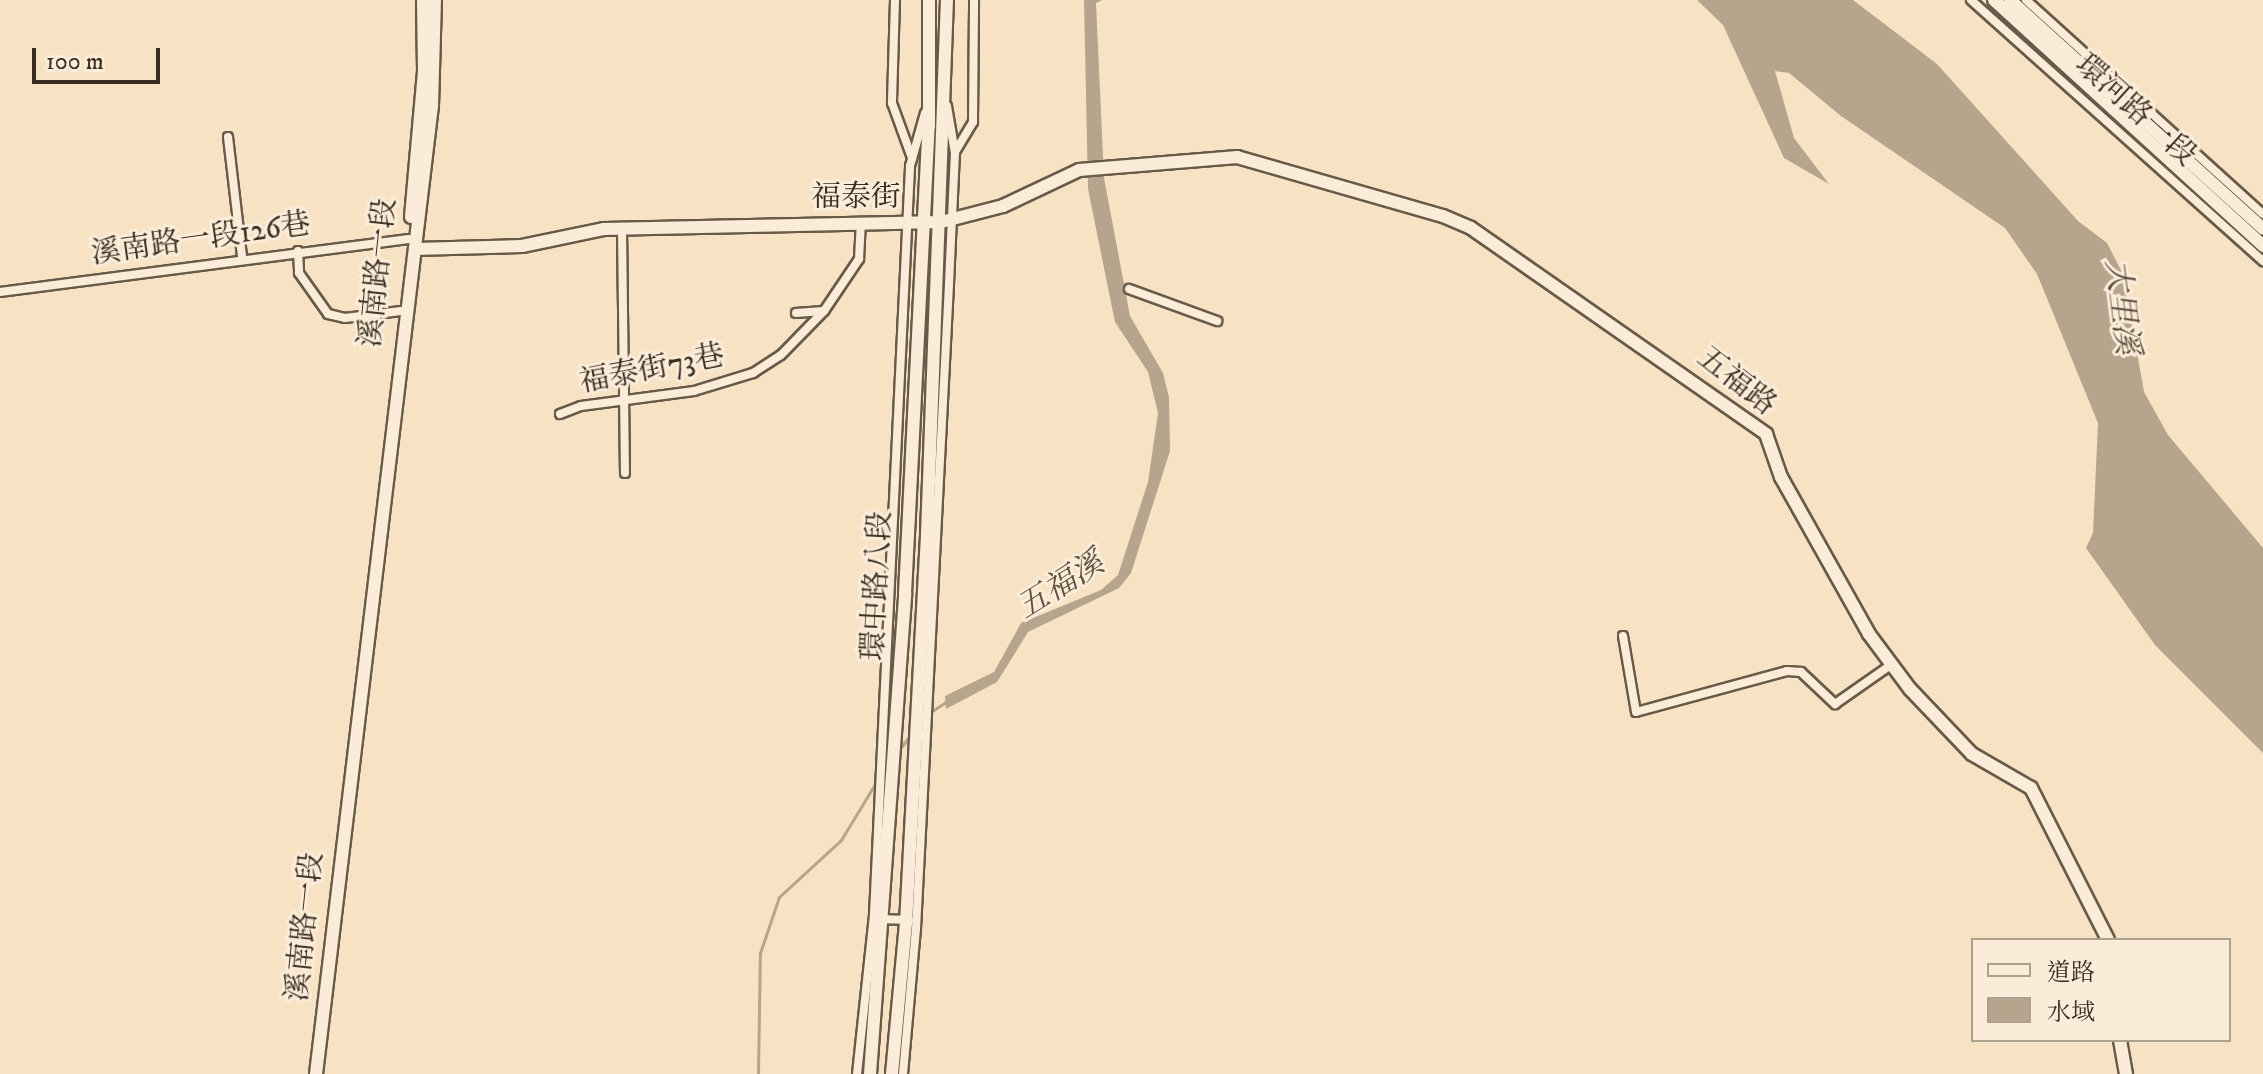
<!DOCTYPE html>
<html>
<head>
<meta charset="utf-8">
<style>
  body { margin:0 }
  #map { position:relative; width:2263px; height:1074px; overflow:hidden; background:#f7e2c3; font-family:"IM FELL DW Pica","Noto Serif TC",serif }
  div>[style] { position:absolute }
  .water>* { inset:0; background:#b6a48c }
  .stream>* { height:3px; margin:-1.5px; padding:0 1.5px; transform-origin:1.5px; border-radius:1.5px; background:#b6a48c }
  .roads { filter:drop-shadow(2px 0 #685a49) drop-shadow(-2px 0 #685a49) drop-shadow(0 2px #685a49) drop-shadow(0 -2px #685a49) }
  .street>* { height:8px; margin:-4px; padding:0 4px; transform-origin:4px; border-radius:4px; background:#faecd8 }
  .secondary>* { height:12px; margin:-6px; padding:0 6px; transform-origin:6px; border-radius:6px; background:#faecd8 }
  span { translate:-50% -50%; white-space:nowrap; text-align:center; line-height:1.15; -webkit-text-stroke:6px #faecd8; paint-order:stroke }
  .street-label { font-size:30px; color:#382d20 }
  .water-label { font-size:32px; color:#5e5140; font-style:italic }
  .legend { position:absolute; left:1971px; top:938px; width:260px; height:104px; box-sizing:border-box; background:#faecd8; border:2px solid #aca08e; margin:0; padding:10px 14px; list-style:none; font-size:24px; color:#382d20 }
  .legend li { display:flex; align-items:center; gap:16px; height:40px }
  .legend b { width:40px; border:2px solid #aca08e }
  .scale { position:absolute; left:32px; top:48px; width:128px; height:36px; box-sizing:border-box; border:4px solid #382d20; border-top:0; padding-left:10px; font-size:24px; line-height:28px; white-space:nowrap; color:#382d20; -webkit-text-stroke:6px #faecd8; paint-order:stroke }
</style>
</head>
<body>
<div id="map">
  <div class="water">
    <div style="clip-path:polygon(1084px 0,1102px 0,1096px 3px,1104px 178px,1130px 316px,1163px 373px,1169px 397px,1170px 451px,1131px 573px,1119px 588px,1028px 632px,997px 682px,946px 709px,945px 696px,994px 672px,1021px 623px,1101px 590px,1118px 575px,1148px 482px,1158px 413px,1148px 372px,1115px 322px,1088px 189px)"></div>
    <div style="clip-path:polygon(1697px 0,1853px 0,1937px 64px,2078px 221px,2107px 243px,2123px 274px,2144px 392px,2168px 435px,2263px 548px,2263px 753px,2155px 645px,2086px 548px,2093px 533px,2098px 423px,2037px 274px,2005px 228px,1841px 116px,1789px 73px,1775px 71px,1794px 138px,1829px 184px,1784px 158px,1723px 25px)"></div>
  </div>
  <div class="stream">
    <div style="left:929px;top:713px;width:20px;rotate:-33deg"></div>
    <div style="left:899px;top:750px;width:20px;rotate:-53deg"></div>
    <div style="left:758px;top:1074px;width:121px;rotate:-89.1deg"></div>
    <div style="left:760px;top:953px;width:59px;rotate:-71.3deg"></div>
    <div style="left:779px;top:897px;width:84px;rotate:-42.6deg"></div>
    <div style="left:841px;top:840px;width:71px;rotate:-58.8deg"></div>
  </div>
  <div class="roads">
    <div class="street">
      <div style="left:895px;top:0;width:103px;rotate:91.7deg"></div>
      <div style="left:892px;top:103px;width:59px;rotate:70deg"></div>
      <div style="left:1971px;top:0;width:392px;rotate:41.8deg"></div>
      <div style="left:2026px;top:0;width:319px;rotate:42.1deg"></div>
      <div style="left:228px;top:137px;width:121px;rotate:83.3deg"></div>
      <div style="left:955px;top:152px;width:35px;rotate:-59deg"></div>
      <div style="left:973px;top:122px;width:122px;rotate:-89.5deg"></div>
      <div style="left:622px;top:228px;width:245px;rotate:89.3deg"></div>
      <div style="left:298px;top:251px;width:22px;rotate:87deg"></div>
      <div style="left:299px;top:273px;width:50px;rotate:54.7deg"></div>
      <div style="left:328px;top:314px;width:17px;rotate:13deg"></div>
      <div style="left:345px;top:318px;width:56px;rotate:-7.1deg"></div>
      <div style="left:1129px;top:289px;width:94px;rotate:20deg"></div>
      <div style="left:0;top:292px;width:412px;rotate:-7.4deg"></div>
      <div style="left:796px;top:313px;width:27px;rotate:-4deg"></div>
      <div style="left:560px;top:414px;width:22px;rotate:-21deg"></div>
      <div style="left:581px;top:406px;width:114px;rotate:-7.6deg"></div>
      <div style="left:694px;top:391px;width:62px;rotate:-17deg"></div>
      <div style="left:753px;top:373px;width:33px;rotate:-33deg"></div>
      <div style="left:781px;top:355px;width:62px;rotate:-45.7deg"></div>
      <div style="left:824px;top:311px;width:63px;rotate:-56.1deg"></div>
      <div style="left:859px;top:259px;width:34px;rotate:-87deg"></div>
      <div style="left:1623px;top:636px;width:77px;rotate:80.3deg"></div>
      <div style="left:1636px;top:712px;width:156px;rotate:-15.2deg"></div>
      <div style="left:1787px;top:671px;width:14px;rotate:4deg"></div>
      <div style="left:1801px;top:672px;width:47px;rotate:43.3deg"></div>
      <div style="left:1835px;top:704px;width:68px;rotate:-34.9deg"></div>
      <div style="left:878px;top:919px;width:31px;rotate:2deg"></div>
      <div style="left:857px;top:1074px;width:161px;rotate:-83.9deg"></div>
      <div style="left:874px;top:914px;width:749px;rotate:-87.24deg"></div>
      <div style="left:910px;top:166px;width:55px;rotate:-74.2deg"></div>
      <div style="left:903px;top:1074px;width:146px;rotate:-84.9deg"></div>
      <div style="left:916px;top:929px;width:646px;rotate:-87.07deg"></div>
      <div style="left:949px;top:284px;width:131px;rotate:-87.4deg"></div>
      <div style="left:955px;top:153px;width:48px;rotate:-99.7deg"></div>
    </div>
    <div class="secondary">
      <div style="left:1994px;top:0;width:365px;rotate:42.4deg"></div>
      <div style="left:2010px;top:0;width:341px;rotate:42.1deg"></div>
      <div style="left:411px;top:217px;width:147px;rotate:-84.9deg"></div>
      <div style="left:424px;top:71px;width:71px;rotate:-90.8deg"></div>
      <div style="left:415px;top:249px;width:107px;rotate:-1.6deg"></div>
      <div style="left:522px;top:246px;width:84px;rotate:-11.7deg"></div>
      <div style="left:604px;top:229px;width:337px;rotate:-1.2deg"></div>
      <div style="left:941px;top:222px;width:64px;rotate:-14.5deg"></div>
      <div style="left:1003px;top:206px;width:84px;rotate:-25.3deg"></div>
      <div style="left:1079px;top:170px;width:159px;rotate:-4.7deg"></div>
      <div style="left:1237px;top:157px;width:214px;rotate:16deg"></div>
      <div style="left:1443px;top:216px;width:30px;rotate:23deg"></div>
      <div style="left:1471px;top:228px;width:360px;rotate:34.9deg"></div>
      <div style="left:1766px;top:434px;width:46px;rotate:70.8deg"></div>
      <div style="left:1781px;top:477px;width:180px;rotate:60.7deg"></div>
      <div style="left:1869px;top:634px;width:69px;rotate:53.3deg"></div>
      <div style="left:1910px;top:689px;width:90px;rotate:46.4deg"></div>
      <div style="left:1972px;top:754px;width:68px;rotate:30deg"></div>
      <div style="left:2031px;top:788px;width:170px;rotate:63.1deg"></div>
      <div style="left:2120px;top:1040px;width:35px;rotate:80deg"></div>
      <div style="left:316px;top:1074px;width:975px;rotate:-83.17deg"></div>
      <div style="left:432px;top:106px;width:106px;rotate:-88.4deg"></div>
      <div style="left:870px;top:1074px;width:482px;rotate:-85.8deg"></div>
      <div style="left:905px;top:593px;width:468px;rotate:-87.1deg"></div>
      <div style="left:929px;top:126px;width:126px;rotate:-90deg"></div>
      <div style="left:892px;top:1074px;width:152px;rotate:-84.7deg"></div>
      <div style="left:906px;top:923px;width:390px;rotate:-86.9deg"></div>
      <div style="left:927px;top:534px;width:534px;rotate:-87.86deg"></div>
    </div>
  </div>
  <div class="street-label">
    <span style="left:2135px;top:111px;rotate:42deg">環河路一段</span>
    <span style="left:856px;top:198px">福泰街</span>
    <span style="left:201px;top:240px;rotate:-8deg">溪南路一段126巷</span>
    <span style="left:379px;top:273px;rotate:-84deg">溪南路一段</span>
    <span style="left:652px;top:370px;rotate:-11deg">福泰街73巷</span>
    <span style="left:1736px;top:382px;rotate:38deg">五福路</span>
    <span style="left:878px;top:586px;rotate:-87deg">環中路八段</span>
    <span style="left:306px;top:927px;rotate:-84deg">溪南路一段</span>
  </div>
  <div class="water-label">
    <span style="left:2121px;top:307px;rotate:83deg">大里溪</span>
    <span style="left:1061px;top:586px;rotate:-32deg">五福溪</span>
  </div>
  <ul class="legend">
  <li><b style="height:10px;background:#faecd8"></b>道路</li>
  <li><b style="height:22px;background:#b6a48c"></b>水域</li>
  </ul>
  <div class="scale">100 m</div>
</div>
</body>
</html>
